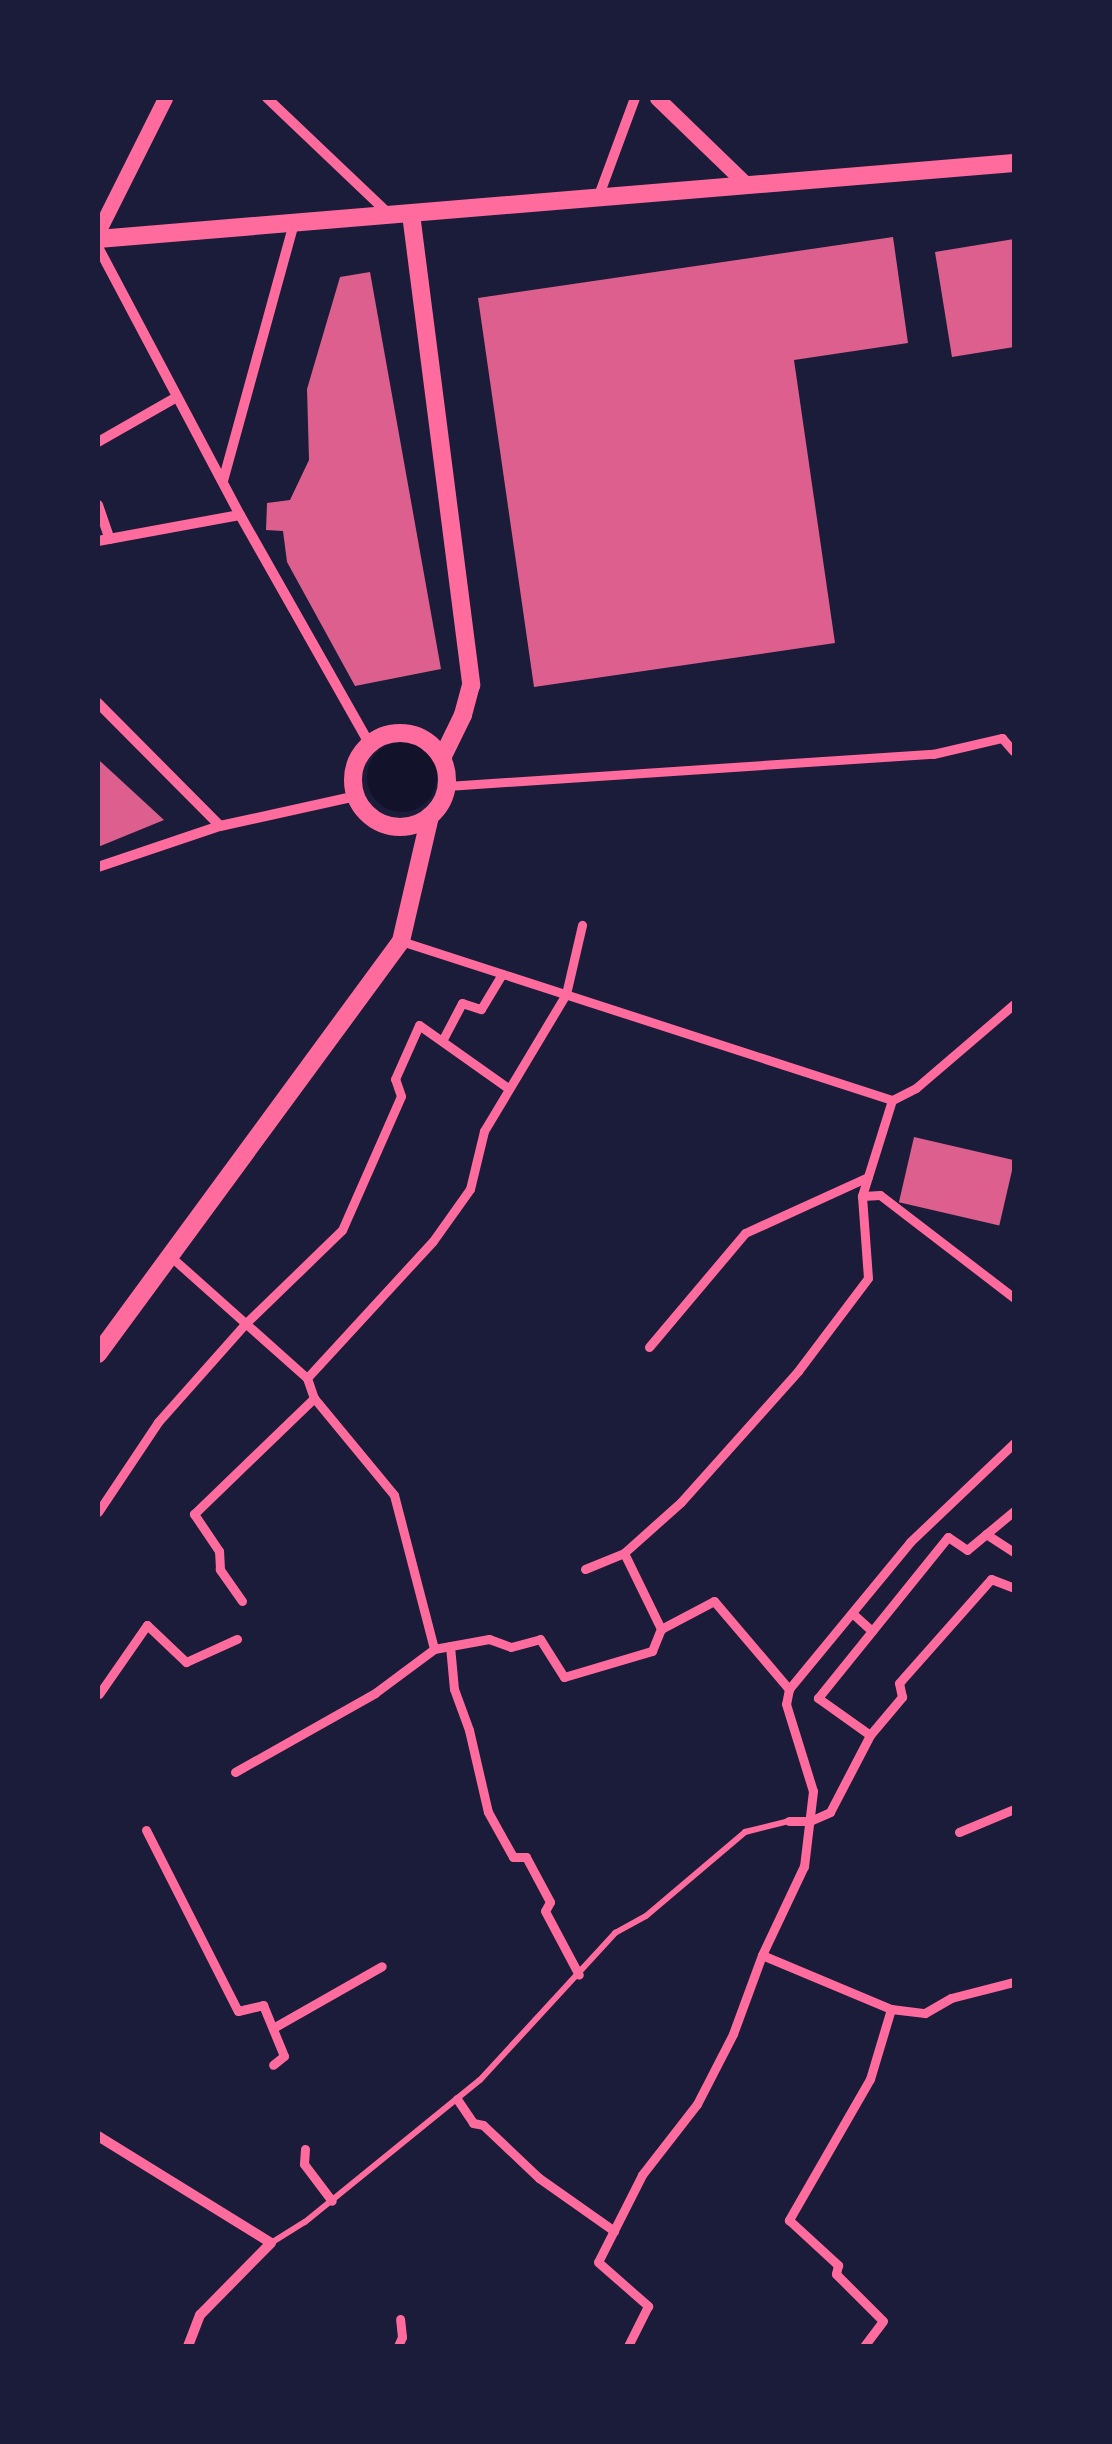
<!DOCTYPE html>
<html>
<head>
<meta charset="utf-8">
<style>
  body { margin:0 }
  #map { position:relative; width:1112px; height:2444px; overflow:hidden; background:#1b1b3a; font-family:Figtree,sans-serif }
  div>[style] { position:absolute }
  .water>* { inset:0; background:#12122b }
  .round { border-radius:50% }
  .building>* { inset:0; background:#dd5f8e; transform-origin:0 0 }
  .service>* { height:6px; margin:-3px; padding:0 3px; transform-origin:3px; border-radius:3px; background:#ff6b9d }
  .pedestrian>* { height:9px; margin:-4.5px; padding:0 4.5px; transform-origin:4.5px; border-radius:4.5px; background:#ff6b9d }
  .minor>* { height:10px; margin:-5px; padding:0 5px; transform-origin:5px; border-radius:5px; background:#ff6b9d }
  .tertiary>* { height:15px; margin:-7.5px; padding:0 7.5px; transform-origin:7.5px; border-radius:7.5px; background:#ff6b9d }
  .secondary>* { height:18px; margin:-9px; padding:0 9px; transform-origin:9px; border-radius:9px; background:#ff6b9d }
  .secondary>.ring { margin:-9px; padding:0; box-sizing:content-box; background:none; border:18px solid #ff6b9d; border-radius:50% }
  span { translate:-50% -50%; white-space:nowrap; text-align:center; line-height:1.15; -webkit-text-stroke:10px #1b1b3a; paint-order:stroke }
  .frame { position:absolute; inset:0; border:100px solid #1b1b3a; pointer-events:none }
</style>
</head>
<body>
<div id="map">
  <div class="water">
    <div class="round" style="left:367px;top:742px;width:70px;height:70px"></div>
  </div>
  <div class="building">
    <div style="clip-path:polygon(893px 237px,908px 343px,794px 360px,835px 643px,534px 687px,478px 298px)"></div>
    <div style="clip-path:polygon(1014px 239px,1014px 347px,952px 357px,935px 252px)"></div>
    <div style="clip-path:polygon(370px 272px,441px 669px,355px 686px,287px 562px,283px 531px,266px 530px,267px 503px,290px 500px,309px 460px,307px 389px,340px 277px)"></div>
    <div style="clip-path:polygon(100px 761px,164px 820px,98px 847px)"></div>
    <div style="left:914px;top:1137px;width:103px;height:67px;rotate:13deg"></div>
  </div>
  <div class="service">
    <div style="left:271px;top:2243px;width:40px;rotate:-32deg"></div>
    <div style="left:305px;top:2222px;width:225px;rotate:-39.1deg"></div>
    <div style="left:480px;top:2080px;width:200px;rotate:-47.4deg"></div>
    <div style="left:615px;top:1933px;width:35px;rotate:-29deg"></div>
    <div style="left:646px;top:1916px;width:130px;rotate:-40.3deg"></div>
    <div style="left:745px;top:1832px;width:45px;rotate:-14deg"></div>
  </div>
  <div class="pedestrian">
    <div style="left:447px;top:786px;width:487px;rotate:-3.8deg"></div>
    <div style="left:933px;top:754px;width:71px;rotate:-13.1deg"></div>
    <div style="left:1002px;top:738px;width:18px;rotate:49deg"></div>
    <div style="left:401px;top:941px;width:516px;rotate:17.94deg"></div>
    <div style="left:1014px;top:1004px;width:129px;rotate:139.4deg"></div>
    <div style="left:916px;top:1088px;width:27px;rotate:153deg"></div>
    <div style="left:892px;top:1100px;width:101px;rotate:107.4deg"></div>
    <div style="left:862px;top:1196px;width:18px;rotate:-3deg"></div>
    <div style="left:880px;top:1195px;width:169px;rotate:37.5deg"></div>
    <div style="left:442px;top:1041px;width:43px;rotate:-62.2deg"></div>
    <div style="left:462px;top:1003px;width:20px;rotate:18deg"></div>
    <div style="left:481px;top:1009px;width:41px;rotate:-59deg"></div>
    <div style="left:170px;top:1256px;width:183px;rotate:41.7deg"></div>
    <div style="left:307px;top:1378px;width:21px;rotate:71deg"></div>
    <div style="left:314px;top:1398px;width:126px;rotate:50.5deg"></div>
    <div style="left:394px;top:1495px;width:159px;rotate:75.4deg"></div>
    <div style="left:649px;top:1347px;width:149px;rotate:-49.9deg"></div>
    <div style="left:745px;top:1233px;width:135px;rotate:-24.5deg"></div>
    <div style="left:307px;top:1378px;width:186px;rotate:-47.4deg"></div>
    <div style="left:433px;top:1241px;width:64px;rotate:-54.6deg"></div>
    <div style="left:470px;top:1189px;width:60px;rotate:-76.4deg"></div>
    <div style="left:484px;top:1131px;width:160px;rotate:-59.1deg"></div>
    <div style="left:566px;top:994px;width:71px;rotate:-76.9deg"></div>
    <div style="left:98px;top:1512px;width:108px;rotate:-56.3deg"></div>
    <div style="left:158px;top:1422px;width:130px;rotate:-48.4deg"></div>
    <div style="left:244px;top:1325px;width:136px;rotate:-44.1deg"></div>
    <div style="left:342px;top:1230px;width:146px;rotate:-66.2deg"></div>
    <div style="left:401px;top:1096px;width:18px;rotate:-109deg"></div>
    <div style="left:395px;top:1079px;width:59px;rotate:-66deg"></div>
    <div style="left:419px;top:1025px;width:109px;rotate:35.3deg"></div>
    <div style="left:986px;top:1534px;width:33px;rotate:33deg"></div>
    <div style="left:624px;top:1553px;width:85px;rotate:64deg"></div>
    <div style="left:661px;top:1629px;width:60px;rotate:-27.8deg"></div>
    <div style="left:714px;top:1601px;width:116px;rotate:49.6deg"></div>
    <div style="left:789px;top:1689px;width:15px;rotate:101deg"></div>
    <div style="left:786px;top:1704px;width:91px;rotate:72.8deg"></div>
    <div style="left:813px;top:1791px;width:76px;rotate:96.8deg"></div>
    <div style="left:804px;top:1866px;width:98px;rotate:115.3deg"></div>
    <div style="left:762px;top:1955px;width:84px;rotate:110.2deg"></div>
    <div style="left:733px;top:2034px;width:79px;rotate:117.2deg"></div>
    <div style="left:697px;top:2104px;width:90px;rotate:127.8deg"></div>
    <div style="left:642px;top:2175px;width:97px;rotate:116.8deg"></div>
    <div style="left:598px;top:2262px;width:67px;rotate:41.3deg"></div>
    <div style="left:648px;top:2306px;width:45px;rotate:116.6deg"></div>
    <div style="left:585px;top:1569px;width:42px;rotate:-22.3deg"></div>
    <div style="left:624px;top:1553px;width:76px;rotate:-41.8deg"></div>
    <div style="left:681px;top:1502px;width:176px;rotate:-48.2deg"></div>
    <div style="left:798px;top:1371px;width:116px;rotate:-53deg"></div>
    <div style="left:868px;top:1278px;width:82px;rotate:-94.2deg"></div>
    <div style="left:242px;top:1601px;width:39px;rotate:-125deg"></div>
    <div style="left:220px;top:1569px;width:18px;rotate:-93deg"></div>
    <div style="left:219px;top:1551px;width:45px;rotate:-124deg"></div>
    <div style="left:194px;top:1514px;width:167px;rotate:-44deg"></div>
    <div style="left:852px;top:1613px;width:27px;rotate:42deg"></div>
    <div style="left:450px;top:1646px;width:43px;rotate:84.7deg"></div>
    <div style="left:454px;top:1689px;width:44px;rotate:69.9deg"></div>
    <div style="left:469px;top:1730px;width:84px;rotate:77deg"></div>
    <div style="left:488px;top:1812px;width:51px;rotate:60.9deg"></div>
    <div style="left:513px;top:1857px;width:13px"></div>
    <div style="left:526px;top:1857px;width:51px;rotate:61.9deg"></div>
    <div style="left:550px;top:1902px;width:10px;rotate:119deg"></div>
    <div style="left:545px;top:1911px;width:72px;rotate:62deg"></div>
    <div style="left:789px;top:1689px;width:190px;rotate:-50.5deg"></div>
    <div style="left:910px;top:1542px;width:144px;rotate:-43.6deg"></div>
    <div style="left:99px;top:1694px;width:84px;rotate:-55.2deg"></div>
    <div style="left:147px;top:1625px;width:54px;rotate:43.5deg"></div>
    <div style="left:186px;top:1662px;width:56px;rotate:-24.3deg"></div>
    <div style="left:870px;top:1735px;width:50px;rotate:-49.9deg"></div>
    <div style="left:902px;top:1697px;width:14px;rotate:-102deg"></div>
    <div style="left:899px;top:1683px;width:139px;rotate:-48.5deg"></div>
    <div style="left:991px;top:1579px;width:25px;rotate:21deg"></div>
    <div style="left:235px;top:1772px;width:161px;rotate:-29.4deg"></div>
    <div style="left:375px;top:1693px;width:74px;rotate:-36.7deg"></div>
    <div style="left:434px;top:1649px;width:56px;rotate:-10.3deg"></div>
    <div style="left:489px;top:1639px;width:23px;rotate:20deg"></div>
    <div style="left:511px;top:1647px;width:30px;rotate:-15deg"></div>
    <div style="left:540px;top:1639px;width:45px;rotate:57.7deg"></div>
    <div style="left:564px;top:1677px;width:92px;rotate:-16.5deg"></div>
    <div style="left:652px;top:1651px;width:24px;rotate:-68deg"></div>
    <div style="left:789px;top:1821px;width:21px"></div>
    <div style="left:810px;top:1821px;width:22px;rotate:-24deg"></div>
    <div style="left:830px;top:1812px;width:87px;rotate:-62.5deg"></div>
    <div style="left:870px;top:1735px;width:64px;rotate:-144.6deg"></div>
    <div style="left:818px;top:1698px;width:207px;rotate:-51.1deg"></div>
    <div style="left:948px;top:1537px;width:23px;rotate:34deg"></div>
    <div style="left:967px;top:1550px;width:61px;rotate:-39.7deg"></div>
    <div style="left:146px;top:1830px;width:203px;rotate:63.1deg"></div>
    <div style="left:238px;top:2011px;width:26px;rotate:-13deg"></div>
    <div style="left:263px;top:2005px;width:55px;rotate:67.6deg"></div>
    <div style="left:284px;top:2056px;width:14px;rotate:141deg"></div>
    <div style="left:959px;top:1832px;width:60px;rotate:-22.7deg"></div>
    <div style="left:762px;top:1955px;width:140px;rotate:22.7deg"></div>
    <div style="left:891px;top:2009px;width:73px;rotate:106.7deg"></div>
    <div style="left:870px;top:2079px;width:163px;rotate:119.9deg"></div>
    <div style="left:789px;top:2220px;width:67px;rotate:42.6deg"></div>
    <div style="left:838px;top:2265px;width:9px;rotate:103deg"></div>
    <div style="left:836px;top:2274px;width:66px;rotate:45deg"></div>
    <div style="left:883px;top:2321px;width:31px;rotate:127deg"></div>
    <div style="left:891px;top:2009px;width:34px;rotate:7deg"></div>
    <div style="left:925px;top:2013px;width:30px;rotate:-30deg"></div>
    <div style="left:951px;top:1998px;width:65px;rotate:-14.3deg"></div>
    <div style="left:273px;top:2028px;width:125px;rotate:-29.6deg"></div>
    <div style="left:457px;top:2099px;width:29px;rotate:56deg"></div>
    <div style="left:473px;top:2123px;width:10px;rotate:11deg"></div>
    <div style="left:483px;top:2125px;width:77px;rotate:43.4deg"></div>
    <div style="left:539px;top:2178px;width:92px;rotate:35.2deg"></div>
    <div style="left:305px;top:2149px;width:15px;rotate:94deg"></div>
    <div style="left:304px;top:2164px;width:46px;rotate:52.9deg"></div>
    <div style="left:398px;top:2346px;width:10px;rotate:-66deg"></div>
    <div style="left:402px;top:2337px;width:18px;rotate:-96deg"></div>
  </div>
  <div class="minor">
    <div style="left:267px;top:98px;width:170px;rotate:43.6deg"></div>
    <div style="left:598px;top:198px;width:107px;rotate:-69.7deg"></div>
    <div style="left:98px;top:247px;width:303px;rotate:62.1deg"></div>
    <div style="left:240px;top:515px;width:262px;rotate:60.5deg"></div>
    <div style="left:98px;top:442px;width:91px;rotate:-29.7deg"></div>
    <div style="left:223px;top:481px;width:267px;rotate:-74.6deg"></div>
    <div style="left:98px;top:505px;width:36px;rotate:71deg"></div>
    <div style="left:98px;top:541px;width:144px;rotate:-10.4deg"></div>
    <div style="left:98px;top:703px;width:173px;rotate:45.2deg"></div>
    <div style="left:98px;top:867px;width:129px;rotate:-18.6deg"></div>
    <div style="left:220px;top:826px;width:139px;rotate:-12.4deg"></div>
    <div style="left:98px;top:2136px;width:203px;rotate:31.7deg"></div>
    <div style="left:271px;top:2243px;width:101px;rotate:134.6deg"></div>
    <div style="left:200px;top:2315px;width:33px;rotate:111deg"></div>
  </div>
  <div class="tertiary">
    <div style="left:657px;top:98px;width:125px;rotate:44deg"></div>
    <div style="left:98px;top:232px;width:150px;rotate:-63.4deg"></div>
  </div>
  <div class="secondary">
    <div style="left:411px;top:214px;width:475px;rotate:82.7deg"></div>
    <div style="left:471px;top:685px;width:31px;rotate:105deg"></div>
    <div style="left:463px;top:715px;width:48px;rotate:116deg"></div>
    <div style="left:98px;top:239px;width:919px;rotate:-4.74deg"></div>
    <div class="ring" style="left:353px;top:733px;width:76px;height:76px"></div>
    <div style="left:98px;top:1354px;width:512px;rotate:-53.73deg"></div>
    <div style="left:401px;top:941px;width:128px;rotate:-76.9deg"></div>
  </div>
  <div class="frame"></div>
</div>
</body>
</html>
